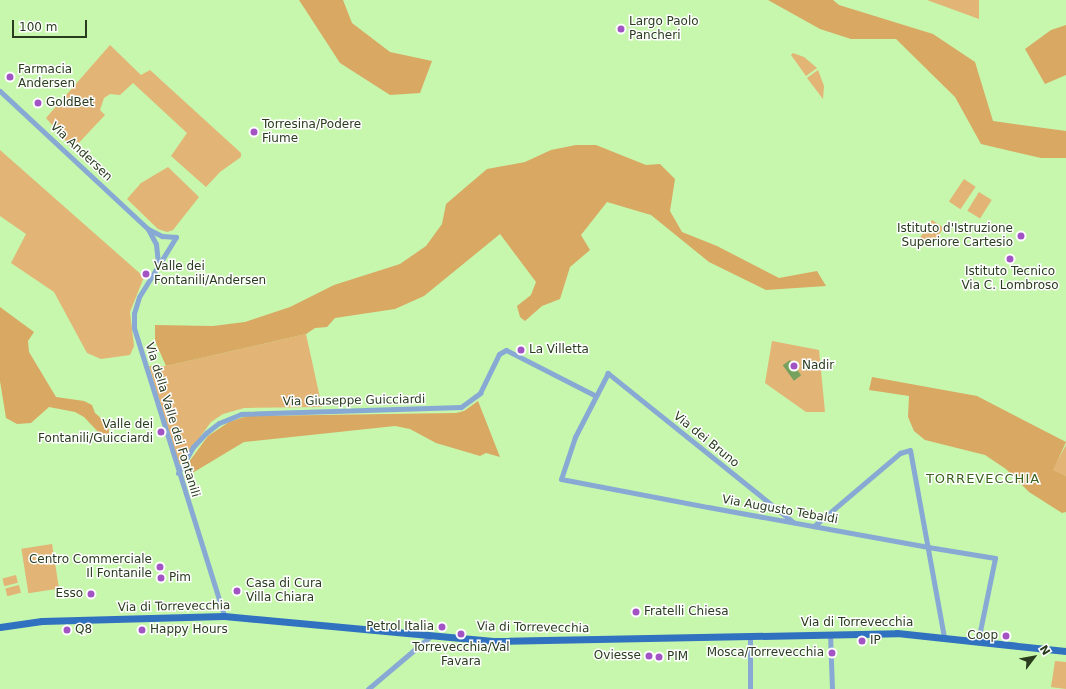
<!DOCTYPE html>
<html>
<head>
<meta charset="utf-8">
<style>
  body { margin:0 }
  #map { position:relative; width:1066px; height:689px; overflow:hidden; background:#c7f6ad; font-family:"DejaVu Sans",sans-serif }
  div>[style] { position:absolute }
  .green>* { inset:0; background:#e2b475; transform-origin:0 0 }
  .forest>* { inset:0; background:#d9a863 }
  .water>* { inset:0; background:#77a15f; transform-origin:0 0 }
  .minor>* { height:5px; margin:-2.5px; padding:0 2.5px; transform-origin:2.5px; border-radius:2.5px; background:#87a9d4 }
  .major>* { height:7px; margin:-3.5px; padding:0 3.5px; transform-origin:3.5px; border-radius:3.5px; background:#3071c0 }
  .dots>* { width:11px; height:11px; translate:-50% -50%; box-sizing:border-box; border:2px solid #fff; border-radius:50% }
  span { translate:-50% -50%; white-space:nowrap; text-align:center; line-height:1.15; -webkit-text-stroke:3px #fff; paint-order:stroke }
  .poi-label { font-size:12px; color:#293c1e }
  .left { translate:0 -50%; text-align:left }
  .right { translate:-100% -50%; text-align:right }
  .street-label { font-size:12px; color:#293c1e }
  .neighbourhood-label { font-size:13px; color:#3a631e; letter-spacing:1px }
  .north { position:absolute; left:1014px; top:637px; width:40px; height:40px; -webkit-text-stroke:3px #fff; paint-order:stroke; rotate:58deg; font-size:11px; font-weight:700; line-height:16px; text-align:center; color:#293c1e }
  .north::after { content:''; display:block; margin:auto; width:14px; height:18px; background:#293c1e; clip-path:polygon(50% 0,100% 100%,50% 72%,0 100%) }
  .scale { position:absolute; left:12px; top:20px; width:75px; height:18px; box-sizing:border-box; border:2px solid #293c1e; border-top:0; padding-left:5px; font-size:12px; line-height:14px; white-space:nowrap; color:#293c1e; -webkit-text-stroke:3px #fff; paint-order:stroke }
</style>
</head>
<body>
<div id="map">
  <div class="green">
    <div style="clip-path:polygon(927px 0,979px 0,979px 19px)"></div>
    <div style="clip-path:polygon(110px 45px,141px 75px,150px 70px,241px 153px,241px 157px,220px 172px,206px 187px,171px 156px,187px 133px,133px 83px,120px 95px,110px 94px,104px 98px,100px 110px,105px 115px,73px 149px,46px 118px)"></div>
    <div style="clip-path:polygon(793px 53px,804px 57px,817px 68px,806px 76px,791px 55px)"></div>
    <div style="clip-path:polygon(818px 70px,824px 86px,823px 99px,807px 78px)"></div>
    <div style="clip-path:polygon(0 150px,144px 277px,130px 312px,134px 346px,130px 355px,101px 359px,87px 353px,54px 292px,11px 263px,26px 234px,0 216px)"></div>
    <div style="clip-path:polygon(168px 167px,199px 197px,173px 230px,167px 232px,158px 229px,127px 199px,141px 183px)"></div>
    <div style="left:964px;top:179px;width:14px;height:27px;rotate:34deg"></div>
    <div style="left:979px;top:192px;width:15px;height:22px;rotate:32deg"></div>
    <div style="left:932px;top:220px;width:14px;height:22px;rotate:34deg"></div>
    <div style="clip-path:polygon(306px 334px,322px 407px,244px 408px,223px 414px,211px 422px,179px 466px,149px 366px,166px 366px)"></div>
    <div style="clip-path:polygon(772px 341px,819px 350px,825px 412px,806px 412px,765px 383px)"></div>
    <div style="clip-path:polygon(1066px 445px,1066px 476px,1052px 470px)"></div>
    <div style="left:52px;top:544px;width:45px;height:31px;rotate:81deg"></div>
    <div style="left:16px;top:575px;width:8px;height:14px;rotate:76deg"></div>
    <div style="left:19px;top:585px;width:8px;height:14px;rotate:76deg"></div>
    <div style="clip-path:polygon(1055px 661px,1066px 662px,1066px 689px,1051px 687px)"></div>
  </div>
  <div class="forest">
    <div style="clip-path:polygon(299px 0,343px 0,352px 23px,390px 52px,432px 61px,420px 93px,390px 95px,340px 63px)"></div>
    <div style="clip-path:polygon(768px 0,833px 0,839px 5px,933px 34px,975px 62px,993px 121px,1066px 131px,1066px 158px,1041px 158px,981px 144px,955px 97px,896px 39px,851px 39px,820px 29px)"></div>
    <div style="clip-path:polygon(1066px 25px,1066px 75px,1045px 84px,1025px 49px,1051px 30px)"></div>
    <div style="clip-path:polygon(576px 145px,596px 145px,646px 165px,660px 164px,675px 179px,670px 211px,682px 232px,717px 246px,779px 278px,817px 271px,826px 286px,766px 290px,709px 262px,651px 215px,607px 202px,581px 235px,590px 250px,570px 267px,560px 299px,542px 306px,525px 321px,520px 317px,517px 306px,531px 295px,536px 282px,500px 234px,424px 296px,395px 309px,335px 318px,327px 327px,315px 328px,306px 334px,166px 366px,155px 341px,155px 325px,213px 326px,245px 322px,290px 307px,334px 285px,400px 264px,426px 246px,442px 224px,446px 204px,487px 169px,525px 162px,551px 150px)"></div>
    <div style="clip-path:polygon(0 307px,34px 332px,28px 341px,29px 352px,56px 397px,84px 401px,92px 405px,95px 413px,109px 425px,109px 434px,103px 437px,84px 417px,75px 412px,49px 407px,31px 423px,17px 424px,6px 418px,0 381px)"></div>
    <div style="clip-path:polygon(872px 377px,977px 396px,1066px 442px,1053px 470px,1066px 476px,1066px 512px,1062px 513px,1029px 492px,1006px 469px,985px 455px,925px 440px,914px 431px,908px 417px,909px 396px,869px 390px)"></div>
    <div style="clip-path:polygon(478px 401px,500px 457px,486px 453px,480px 456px,436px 443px,410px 429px,395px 426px,244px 442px,184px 478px,186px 466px,208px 436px,229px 422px,247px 416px,456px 413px,464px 411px)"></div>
  </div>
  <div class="water">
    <div style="left:790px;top:360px;width:19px;height:9px;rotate:54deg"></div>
  </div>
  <div class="minor">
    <div style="left:0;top:91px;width:202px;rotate:43deg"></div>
    <div style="left:148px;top:229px;width:16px;rotate:27deg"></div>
    <div style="left:162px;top:236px;width:14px;rotate:4deg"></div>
    <div style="left:148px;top:229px;width:17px;rotate:62deg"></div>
    <div style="left:156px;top:244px;width:18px;rotate:84deg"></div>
    <div style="left:176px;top:237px;width:70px;rotate:121.7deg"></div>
    <div style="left:139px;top:297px;width:17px;rotate:107deg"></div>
    <div style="left:134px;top:313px;width:15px;rotate:90deg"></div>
    <div style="left:134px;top:328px;width:302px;rotate:72.6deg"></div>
    <div style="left:178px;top:473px;width:30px;rotate:-60deg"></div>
    <div style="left:193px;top:447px;width:19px;rotate:-47deg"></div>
    <div style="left:206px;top:433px;width:16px;rotate:-38deg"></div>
    <div style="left:219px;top:423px;width:24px;rotate:-22deg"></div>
    <div style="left:241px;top:414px;width:220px;rotate:-1.8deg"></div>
    <div style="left:461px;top:407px;width:24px;rotate:-36deg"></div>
    <div style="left:480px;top:393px;width:43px;rotate:-64deg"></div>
    <div style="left:499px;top:354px;width:8px;rotate:-30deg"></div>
    <div style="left:506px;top:350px;width:99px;rotate:27.1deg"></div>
    <div style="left:793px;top:522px;width:238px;rotate:-141.2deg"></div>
    <div style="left:608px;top:373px;width:72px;rotate:117.3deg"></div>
    <div style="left:575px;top:437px;width:44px;rotate:108.4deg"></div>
    <div style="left:561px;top:479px;width:150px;rotate:10.8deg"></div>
    <div style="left:708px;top:507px;width:224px;rotate:10.3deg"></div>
    <div style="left:928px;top:547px;width:68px;rotate:9.3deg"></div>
    <div style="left:995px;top:558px;width:85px;rotate:101.6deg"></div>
    <div style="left:814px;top:526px;width:113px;rotate:-40.3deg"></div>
    <div style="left:900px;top:453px;width:10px;rotate:-17deg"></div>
    <div style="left:910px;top:450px;width:190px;rotate:79.7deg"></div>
    <div style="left:830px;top:634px;width:55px;rotate:87.9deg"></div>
    <div style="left:750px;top:636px;width:53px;rotate:90deg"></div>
    <div style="left:368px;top:689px;width:84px;rotate:-40.2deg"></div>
  </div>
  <div class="major">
    <div style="left:0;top:627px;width:42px;rotate:-8.1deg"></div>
    <div style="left:42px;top:621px;width:182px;rotate:-1.6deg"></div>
    <div style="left:224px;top:616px;width:273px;rotate:5.3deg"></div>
    <div style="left:496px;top:641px;width:401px;rotate:-1.1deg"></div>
    <div style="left:897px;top:633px;width:170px;rotate:6.1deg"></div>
  </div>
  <div class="dots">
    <div style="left:621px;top:29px;background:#a354c4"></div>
    <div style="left:10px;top:77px;background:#a354c4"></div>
    <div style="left:38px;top:103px;background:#a354c4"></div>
    <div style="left:254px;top:132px;background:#a354c4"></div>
    <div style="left:1021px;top:236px;background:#a354c4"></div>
    <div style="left:1010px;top:259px;background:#a354c4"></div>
    <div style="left:146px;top:274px;background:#a354c4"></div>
    <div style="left:521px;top:350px;background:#a354c4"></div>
    <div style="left:794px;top:366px;background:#a354c4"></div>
    <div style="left:161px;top:432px;background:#a354c4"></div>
    <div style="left:160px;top:567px;background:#a354c4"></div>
    <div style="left:161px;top:578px;background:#a354c4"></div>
    <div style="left:237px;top:591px;background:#a354c4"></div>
    <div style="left:91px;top:594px;background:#a354c4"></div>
    <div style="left:636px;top:612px;background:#a354c4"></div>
    <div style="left:442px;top:627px;background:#a354c4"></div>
    <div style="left:67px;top:630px;background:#a354c4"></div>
    <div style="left:142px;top:630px;background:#a354c4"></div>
    <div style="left:461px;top:634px;background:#a354c4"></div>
    <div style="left:1006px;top:636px;background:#a354c4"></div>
    <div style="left:862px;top:641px;background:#a354c4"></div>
    <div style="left:832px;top:653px;background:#a354c4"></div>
    <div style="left:649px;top:656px;background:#a354c4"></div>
    <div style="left:659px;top:657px;background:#a354c4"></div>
  </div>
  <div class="poi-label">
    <span class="left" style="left:629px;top:29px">Largo Paolo<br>Pancheri</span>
    <span class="left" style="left:18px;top:77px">Farmacia<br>Andersen</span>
    <span class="left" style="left:46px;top:103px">GoldBet</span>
    <span class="left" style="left:262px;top:132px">Torresina/Podere<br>Fiume</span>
    <span class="right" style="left:1013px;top:236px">Istituto d'Istruzione<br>Superiore Cartesio</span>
    <span class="left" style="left:154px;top:274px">Valle dei<br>Fontanili/Andersen</span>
    <span style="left:1010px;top:279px">Istituto Tecnico<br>Via C. Lombroso</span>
    <span class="left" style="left:529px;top:350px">La Villetta</span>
    <span class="left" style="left:802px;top:366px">Nadir</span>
    <span class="right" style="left:153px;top:432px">Valle dei<br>Fontanili/Guicciardi</span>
    <span class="right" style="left:152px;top:567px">Centro Commerciale<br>Il Fontanile</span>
    <span class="left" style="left:169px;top:578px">Pim</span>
    <span class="left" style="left:246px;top:591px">Casa di Cura<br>Villa Chiara</span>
    <span class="right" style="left:83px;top:594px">Esso</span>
    <span class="left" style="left:644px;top:612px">Fratelli Chiesa</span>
    <span class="right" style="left:434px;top:627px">Petrol Italia</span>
    <span class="left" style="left:75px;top:630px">Q8</span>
    <span class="left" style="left:150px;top:630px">Happy Hours</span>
    <span class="right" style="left:998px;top:636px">Coop</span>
    <span class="left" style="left:870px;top:641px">IP</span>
    <span style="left:461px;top:655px">Torrevecchia/Val<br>Favara</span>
    <span class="right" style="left:824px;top:653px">Mosca/Torrevecchia</span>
    <span class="right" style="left:641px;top:656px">Oviesse</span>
    <span class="left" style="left:667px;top:657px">PIM</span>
  </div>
  <div class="street-label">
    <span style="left:81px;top:152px;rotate:43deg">Via Andersen</span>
    <span style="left:354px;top:401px;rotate:-1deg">Via Giuseppe Guicciardi</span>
    <span style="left:172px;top:420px;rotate:73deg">Via della Valle dei Fontanili</span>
    <span style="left:706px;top:440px;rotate:39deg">Via dei Bruno</span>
    <span style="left:780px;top:510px;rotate:10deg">Via Augusto Tebaldi</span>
    <span style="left:174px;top:607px;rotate:-1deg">Via di Torrevecchia</span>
    <span style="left:857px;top:623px">Via di Torrevecchia</span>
    <span style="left:533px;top:628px;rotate:1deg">Via di Torrevecchia</span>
  </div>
  <div class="neighbourhood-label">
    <span style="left:983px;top:479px">TORREVECCHIA</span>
  </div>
  <div class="north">N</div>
  <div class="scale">100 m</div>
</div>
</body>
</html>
